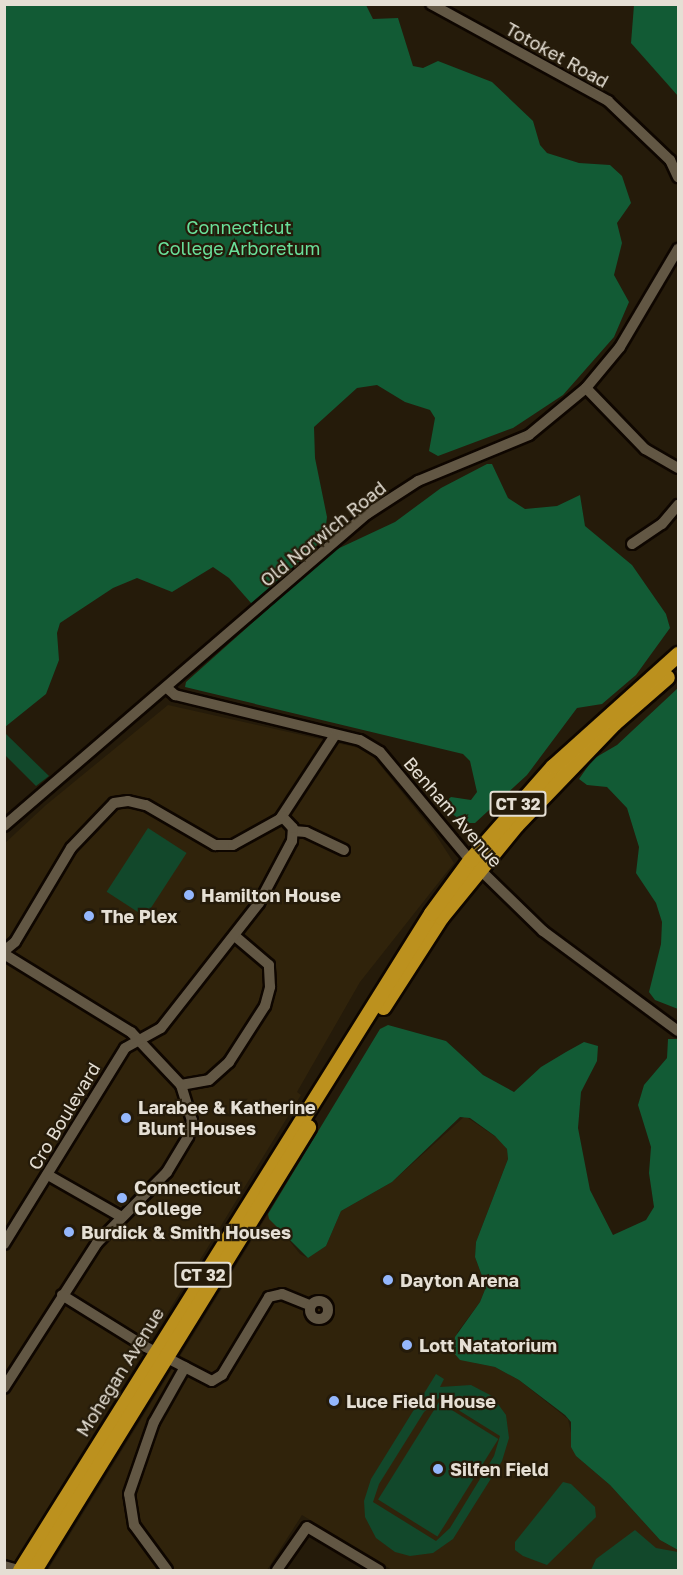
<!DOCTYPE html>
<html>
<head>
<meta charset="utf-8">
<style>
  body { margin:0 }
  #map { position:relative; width:683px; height:1575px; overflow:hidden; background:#251b0a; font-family:"Golos Text",sans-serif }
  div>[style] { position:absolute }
  .built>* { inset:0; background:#30230b }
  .green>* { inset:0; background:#12482b; transform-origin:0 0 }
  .forest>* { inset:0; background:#125b35 }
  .roads { filter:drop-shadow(2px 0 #0e0600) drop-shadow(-2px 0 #0e0600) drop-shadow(0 2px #0e0600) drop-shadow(0 -2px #0e0600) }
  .minor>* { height:10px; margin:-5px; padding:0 5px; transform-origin:5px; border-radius:5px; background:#625744 }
  .minor>.ring { margin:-5px; padding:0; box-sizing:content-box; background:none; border:10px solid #625744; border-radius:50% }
  .highway>* { height:15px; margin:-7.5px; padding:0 7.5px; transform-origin:7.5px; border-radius:7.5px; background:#bc911e }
  .dots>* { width:16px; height:16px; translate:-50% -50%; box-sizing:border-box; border:3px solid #251b0a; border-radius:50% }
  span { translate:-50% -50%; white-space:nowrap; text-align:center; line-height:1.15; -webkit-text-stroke:4.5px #251b0a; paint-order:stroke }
  .shield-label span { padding:2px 4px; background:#251b0a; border:2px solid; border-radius:4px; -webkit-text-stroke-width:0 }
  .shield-label { font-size:16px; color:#e5dfd4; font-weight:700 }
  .street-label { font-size:18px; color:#e5dfd4 }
  .park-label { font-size:18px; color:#6ae09a }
  .poi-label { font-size:18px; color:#e5dfd4; font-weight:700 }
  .left { translate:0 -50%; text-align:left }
  .frame { position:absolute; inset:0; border:6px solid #e5dfd4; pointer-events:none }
</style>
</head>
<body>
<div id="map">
  <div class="built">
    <div style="clip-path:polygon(168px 705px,368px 750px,434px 832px,454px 863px,360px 982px,297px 1092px,301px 1095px,10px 1570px,4px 1570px,4px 844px,46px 805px)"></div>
    <div style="clip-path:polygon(465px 1116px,499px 1139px,507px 1149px,508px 1159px,476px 1242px,475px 1257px,486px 1287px,480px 1302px,457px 1333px,475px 1363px,495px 1367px,519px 1380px,568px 1419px,576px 1456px,610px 1485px,660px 1540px,678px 1550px,678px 1570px,392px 1570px,302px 1515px,267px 1570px,48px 1570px,268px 1214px,300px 1254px,308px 1258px,326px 1246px,341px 1211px,392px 1182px)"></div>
  </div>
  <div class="green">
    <div style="clip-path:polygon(5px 733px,49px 776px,36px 786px,5px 755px)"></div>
    <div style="left:148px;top:828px;width:46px;height:76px;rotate:33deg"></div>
    <div style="clip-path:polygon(evenodd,436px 1374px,444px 1379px,440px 1387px,471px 1385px,492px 1396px,506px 1415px,509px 1438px,502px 1461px,453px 1539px,433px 1553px,410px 1556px,395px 1552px,376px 1538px,365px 1517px,364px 1501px,371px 1479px,436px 1374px,439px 1398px,500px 1436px,494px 1456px,450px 1528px,436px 1541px,373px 1502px,379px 1484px,424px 1412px,439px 1398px)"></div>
    <div style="left:439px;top:1402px;width:70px;height:115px;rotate:32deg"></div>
    <div style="clip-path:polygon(563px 1482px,571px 1484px,595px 1507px,596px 1517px,547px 1565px,523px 1556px,515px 1550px,515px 1542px)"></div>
    <div style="clip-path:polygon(635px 1530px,656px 1548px,678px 1552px,678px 1570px,591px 1570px,596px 1559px)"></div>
  </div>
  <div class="forest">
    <div style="clip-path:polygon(5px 5px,366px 5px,373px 19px,398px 18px,413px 66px,423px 68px,438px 61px,492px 82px,533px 121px,540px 145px,547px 153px,579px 163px,610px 165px,622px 176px,631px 203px,617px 223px,622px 243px,614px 275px,629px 302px,614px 337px,563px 395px,513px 428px,438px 456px,429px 451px,435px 418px,430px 410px,405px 402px,377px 385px,357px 388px,314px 427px,315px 458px,327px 517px,325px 533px,314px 549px,256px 602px,251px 603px,229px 578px,213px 567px,172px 592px,137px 578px,113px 588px,60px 623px,57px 633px,59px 660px,46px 694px,5px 727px)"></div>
    <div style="clip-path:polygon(634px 5px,678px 5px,678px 96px,631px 43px)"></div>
    <div style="clip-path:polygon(487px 464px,492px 464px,508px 498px,525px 509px,557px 506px,580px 495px,585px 526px,632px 565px,666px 614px,670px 628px,636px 675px,602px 704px,577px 708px,527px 775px,475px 823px,465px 823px,448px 811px,444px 803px,451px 797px,471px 800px,477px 792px,470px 761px,463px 754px,185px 687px,186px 682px,333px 551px,395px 522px,441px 488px)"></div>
    <div style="clip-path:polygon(678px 688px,678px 1009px,655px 1000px,649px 992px,661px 944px,662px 922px,656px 903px,636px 873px,639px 847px,627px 808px,607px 787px,587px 785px,579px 779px,593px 759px,617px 745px)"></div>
    <div style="clip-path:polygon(388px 1025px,446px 1041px,483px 1075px,514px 1092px,541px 1067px,566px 1052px,584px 1042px,598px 1046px,597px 1061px,581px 1092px,578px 1128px,590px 1190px,613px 1235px,646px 1220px,654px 1207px,649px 1173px,651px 1147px,638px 1105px,644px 1085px,667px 1058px,668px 1039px,678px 1039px,678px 1550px,660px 1540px,610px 1485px,576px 1456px,571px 1447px,571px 1422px,565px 1415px,519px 1380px,495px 1367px,460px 1360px,454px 1353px,455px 1337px,480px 1302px,486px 1287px,475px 1257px,476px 1242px,508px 1159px,507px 1149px,495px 1136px,470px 1118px,460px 1117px,392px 1182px,341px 1211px,326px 1246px,308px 1258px,269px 1219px,268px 1214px,380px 1029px)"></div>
  </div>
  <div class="roads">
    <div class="minor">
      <div style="left:431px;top:4px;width:202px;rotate:28.7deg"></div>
      <div style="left:608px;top:101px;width:86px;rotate:43.6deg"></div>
      <div style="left:670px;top:160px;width:19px;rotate:65deg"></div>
      <div style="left:586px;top:388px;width:85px;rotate:46deg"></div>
      <div style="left:645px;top:449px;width:38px;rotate:30deg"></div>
      <div style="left:632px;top:544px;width:36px;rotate:-34deg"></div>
      <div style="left:662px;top:524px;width:25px;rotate:-50deg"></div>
      <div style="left:167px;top:688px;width:11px;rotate:41deg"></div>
      <div style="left:175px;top:695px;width:190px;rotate:13.7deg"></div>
      <div style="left:360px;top:740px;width:23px;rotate:31deg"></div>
      <div style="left:380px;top:752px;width:141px;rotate:50.2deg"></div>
      <div style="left:470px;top:860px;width:102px;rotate:44.2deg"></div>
      <div style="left:543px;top:931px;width:168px;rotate:36.5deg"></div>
      <div style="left:4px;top:826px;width:479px;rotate:-40.7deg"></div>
      <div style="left:367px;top:514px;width:61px;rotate:-32.9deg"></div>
      <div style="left:418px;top:481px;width:120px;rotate:-22.5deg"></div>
      <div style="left:529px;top:435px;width:74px;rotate:-39.5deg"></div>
      <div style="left:586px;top:388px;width:53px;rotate:-50.3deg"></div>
      <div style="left:620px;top:347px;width:114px;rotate:-59.4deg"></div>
      <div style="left:293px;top:831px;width:13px;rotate:4deg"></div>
      <div style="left:306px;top:832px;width:42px;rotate:25.3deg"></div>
      <div style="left:4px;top:951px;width:14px;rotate:-39deg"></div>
      <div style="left:15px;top:942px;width:109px;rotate:-59.2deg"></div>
      <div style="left:71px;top:848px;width:62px;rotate:-46.3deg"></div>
      <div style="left:114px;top:803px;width:14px;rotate:-8deg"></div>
      <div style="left:128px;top:801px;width:18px;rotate:13deg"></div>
      <div style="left:146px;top:805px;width:80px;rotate:30.1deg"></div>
      <div style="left:215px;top:845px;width:18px"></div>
      <div style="left:233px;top:845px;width:54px;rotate:-29deg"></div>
      <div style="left:280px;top:819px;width:100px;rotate:-56.8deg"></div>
      <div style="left:4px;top:954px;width:149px;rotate:31.6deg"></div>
      <div style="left:131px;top:1032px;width:73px;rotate:46.7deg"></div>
      <div style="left:181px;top:1085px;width:37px;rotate:73deg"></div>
      <div style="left:192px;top:1120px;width:17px;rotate:103deg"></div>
      <div style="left:188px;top:1137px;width:41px;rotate:121deg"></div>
      <div style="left:167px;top:1172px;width:100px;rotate:134.6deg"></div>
      <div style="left:97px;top:1243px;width:172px;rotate:122.7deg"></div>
      <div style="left:181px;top:1085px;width:28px;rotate:-10deg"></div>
      <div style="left:209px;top:1080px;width:27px;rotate:-42deg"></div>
      <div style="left:229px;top:1062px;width:67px;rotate:-57.3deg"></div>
      <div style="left:265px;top:1006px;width:20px;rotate:-75deg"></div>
      <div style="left:270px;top:987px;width:22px;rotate:-93deg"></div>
      <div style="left:269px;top:965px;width:43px;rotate:-139.7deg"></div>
      <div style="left:48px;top:1175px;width:83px;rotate:29.7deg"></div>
      <div style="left:4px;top:1244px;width:230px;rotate:-58.3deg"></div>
      <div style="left:125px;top:1048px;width:41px;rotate:-29.1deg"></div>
      <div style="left:161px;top:1028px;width:159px;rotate:-51.9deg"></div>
      <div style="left:259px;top:903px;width:70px;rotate:-62deg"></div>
      <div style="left:292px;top:841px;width:13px;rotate:-86deg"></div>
      <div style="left:293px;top:828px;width:16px;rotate:-133deg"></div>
      <div style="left:62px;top:1295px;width:99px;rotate:31.8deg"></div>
      <div style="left:146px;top:1347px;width:74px;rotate:27.3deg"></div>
      <div style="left:212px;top:1381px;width:12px;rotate:-31deg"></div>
      <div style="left:222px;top:1375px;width:91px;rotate:-58.9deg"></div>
      <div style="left:269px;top:1297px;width:13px;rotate:-13deg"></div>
      <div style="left:282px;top:1294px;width:31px;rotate:22deg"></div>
      <div class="ring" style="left:310px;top:1301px;width:8px;height:8px"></div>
      <div style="left:4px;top:1566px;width:15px;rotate:16deg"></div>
      <div style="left:167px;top:1570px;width:56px;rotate:-126.3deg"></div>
      <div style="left:134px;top:1525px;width:31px;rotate:-99deg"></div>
      <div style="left:129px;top:1494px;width:76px;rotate:-70.9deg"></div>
      <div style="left:154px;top:1422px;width:63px;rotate:-60.6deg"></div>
      <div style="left:277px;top:1570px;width:52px;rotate:-55.1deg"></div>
      <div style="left:307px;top:1527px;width:84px;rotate:30.8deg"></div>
    </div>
    <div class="highway">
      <div style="left:383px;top:1007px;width:107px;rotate:-57.2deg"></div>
      <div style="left:441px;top:917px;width:119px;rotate:-50.8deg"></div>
      <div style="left:516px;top:825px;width:141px;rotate:-46.1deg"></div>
      <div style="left:614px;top:723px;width:70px;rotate:-41deg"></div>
      <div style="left:20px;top:1570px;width:775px;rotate:-57.97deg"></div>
      <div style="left:431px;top:913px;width:66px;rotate:-53.7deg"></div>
      <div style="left:470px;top:860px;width:125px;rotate:-48.6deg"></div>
      <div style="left:553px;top:766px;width:168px;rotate:-41.9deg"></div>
      <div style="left:34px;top:1570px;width:521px;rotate:-58.26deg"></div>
    </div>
  </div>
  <div class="dots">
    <div style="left:189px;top:895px;background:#94b7fd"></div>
    <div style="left:89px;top:916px;background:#94b7fd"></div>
    <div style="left:126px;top:1118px;background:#94b7fd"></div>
    <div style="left:122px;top:1198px;background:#94b7fd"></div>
    <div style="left:69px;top:1232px;background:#94b7fd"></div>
    <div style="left:388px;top:1280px;background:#94b7fd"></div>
    <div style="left:407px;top:1345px;background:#94b7fd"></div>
    <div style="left:334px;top:1401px;background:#94b7fd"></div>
    <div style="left:438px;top:1469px;background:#94b7fd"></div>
  </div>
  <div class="shield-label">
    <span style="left:518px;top:804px">CT 32</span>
    <span style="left:203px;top:1275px">CT 32</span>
  </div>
  <div class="street-label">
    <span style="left:557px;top:55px;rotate:29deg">Totoket Road</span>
    <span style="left:323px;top:534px;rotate:-39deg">Old Norwich Road</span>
    <span style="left:453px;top:812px;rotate:49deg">Benham Avenue</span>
    <span style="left:64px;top:1116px;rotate:-59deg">Cro Boulevard</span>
    <span style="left:120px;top:1372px;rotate:-58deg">Mohegan Avenue</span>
  </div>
  <div class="park-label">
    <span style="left:239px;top:238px">Connecticut<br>College Arboretum</span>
  </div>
  <div class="poi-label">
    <span class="left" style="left:201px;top:895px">Hamilton House</span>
    <span class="left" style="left:101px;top:916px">The Plex</span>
    <span class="left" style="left:138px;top:1118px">Larabee &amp; Katherine<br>Blunt Houses</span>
    <span class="left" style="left:134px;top:1198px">Connecticut<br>College</span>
    <span class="left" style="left:81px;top:1232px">Burdick &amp; Smith Houses</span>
    <span class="left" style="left:400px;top:1280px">Dayton Arena</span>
    <span class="left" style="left:419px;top:1345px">Lott Natatorium</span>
    <span class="left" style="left:346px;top:1401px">Luce Field House</span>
    <span class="left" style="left:450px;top:1469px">Silfen Field</span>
  </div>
  <div class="frame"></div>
</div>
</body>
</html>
